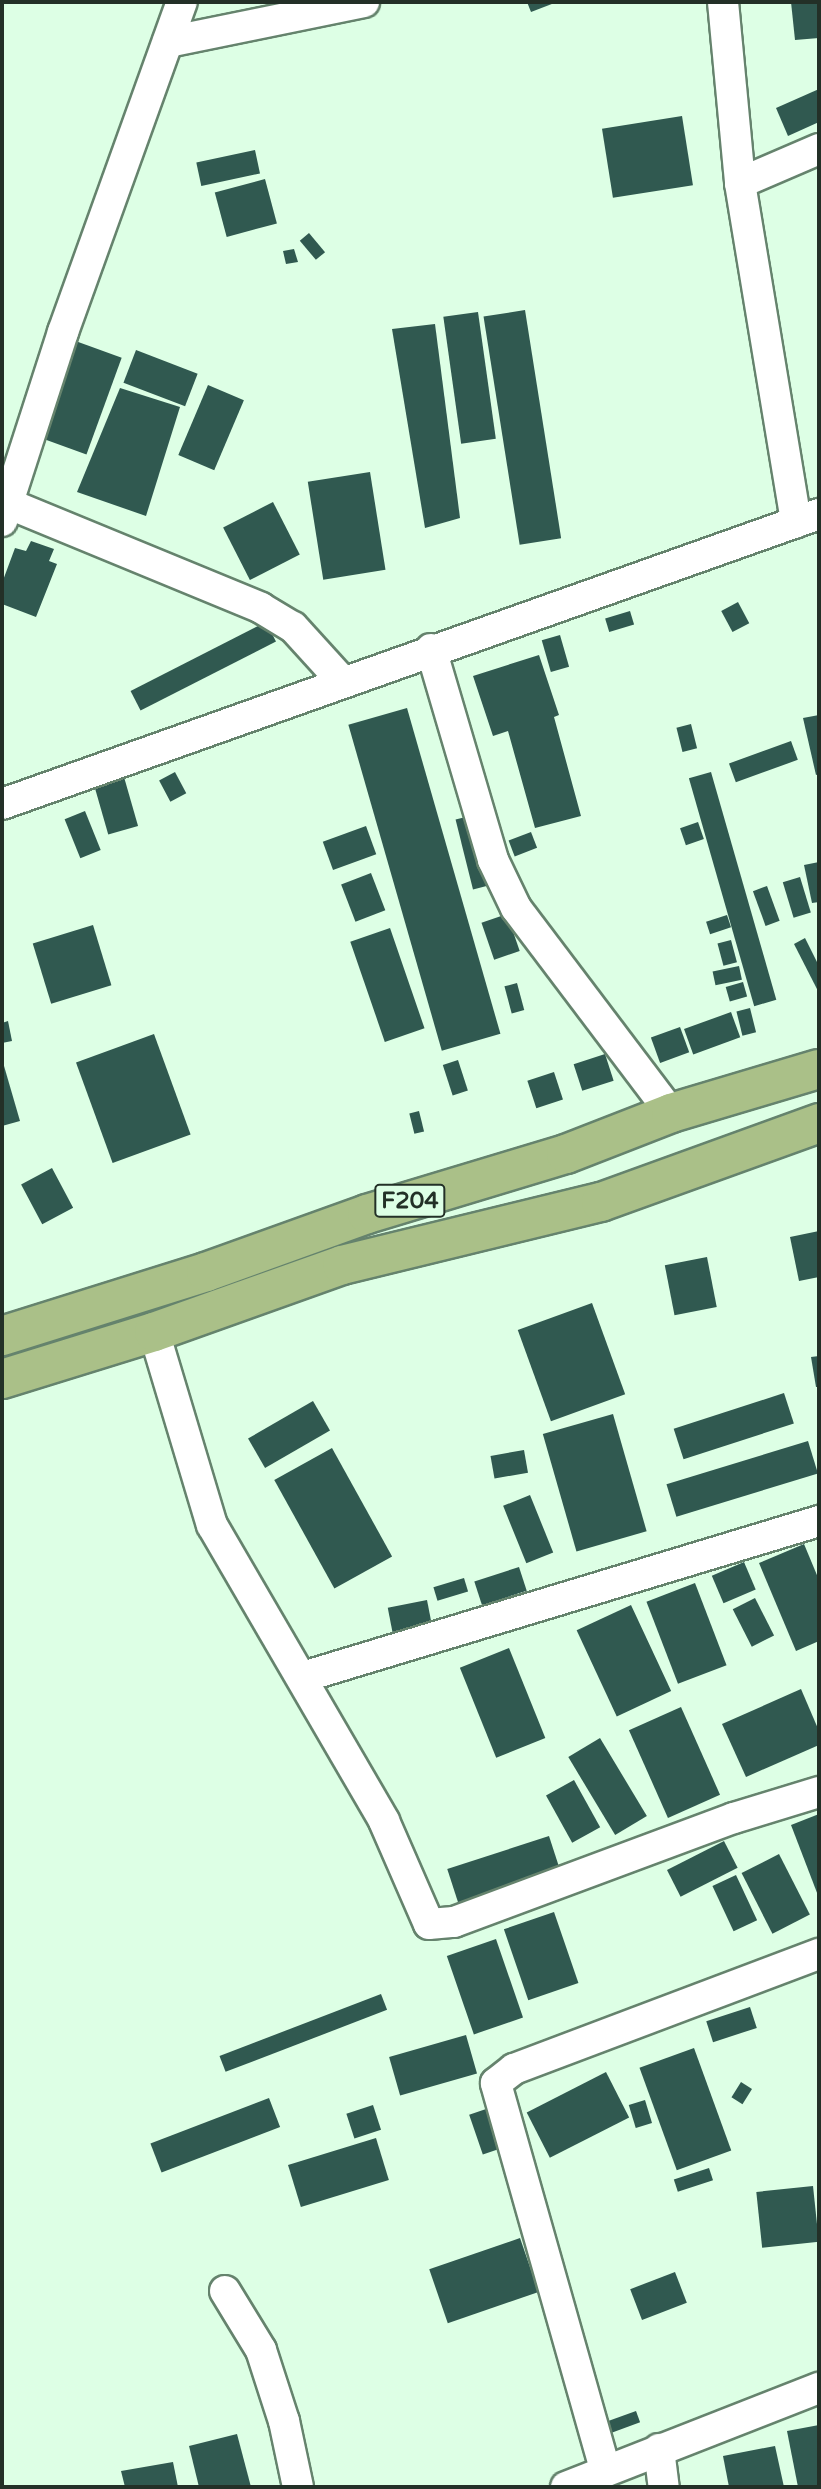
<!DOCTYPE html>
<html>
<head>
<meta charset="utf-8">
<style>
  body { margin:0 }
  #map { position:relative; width:821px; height:2489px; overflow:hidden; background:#ddffe5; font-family:"Varela Round",sans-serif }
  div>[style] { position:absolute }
  .building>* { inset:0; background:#305950; transform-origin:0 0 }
  .roads { filter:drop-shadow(2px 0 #65836d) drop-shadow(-2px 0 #65836d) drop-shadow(0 2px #65836d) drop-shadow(0 -2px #65836d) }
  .street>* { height:30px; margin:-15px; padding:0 15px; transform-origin:15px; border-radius:15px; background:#fff }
  .primary>* { height:38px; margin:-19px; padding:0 19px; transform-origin:19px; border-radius:19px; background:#aac088 }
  span { translate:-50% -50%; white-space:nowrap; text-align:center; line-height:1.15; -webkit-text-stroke:7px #ddffe5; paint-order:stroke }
  .shield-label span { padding:2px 5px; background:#ddffe5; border:2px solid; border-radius:5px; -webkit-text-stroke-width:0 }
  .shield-label { font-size:23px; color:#233027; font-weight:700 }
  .frame { position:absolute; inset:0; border:4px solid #233027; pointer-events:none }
</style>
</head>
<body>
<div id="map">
  <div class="building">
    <div style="clip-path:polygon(527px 2px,557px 2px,531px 12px)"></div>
    <div style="clip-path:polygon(791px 2px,819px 2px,819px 38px,795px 40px)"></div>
    <div style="clip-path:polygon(819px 89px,819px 122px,788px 136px,776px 108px)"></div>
    <div style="left:682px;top:116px;width:70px;height:81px;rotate:81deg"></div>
    <div style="left:255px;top:150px;width:24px;height:60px;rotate:78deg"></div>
    <div style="left:265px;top:179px;width:46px;height:52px;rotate:75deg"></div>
    <div style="left:309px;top:233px;width:25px;height:12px;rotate:50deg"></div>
    <div style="clip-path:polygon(294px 249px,298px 262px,286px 264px,283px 251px)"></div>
    <div style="left:525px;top:310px;width:231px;height:42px;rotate:81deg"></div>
    <div style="left:478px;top:312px;width:128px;height:35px;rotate:82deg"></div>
    <div style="clip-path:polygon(435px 324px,460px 518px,425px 528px,392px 329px)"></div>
    <div style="left:70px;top:339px;width:55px;height:103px;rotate:20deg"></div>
    <div style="left:136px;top:350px;width:66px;height:35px;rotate:21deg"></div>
    <div style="left:208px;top:385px;width:39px;height:76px;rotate:23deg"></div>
    <div style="clip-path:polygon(120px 388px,180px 407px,146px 516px,77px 492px)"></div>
    <div style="left:370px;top:472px;width:99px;height:63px;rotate:81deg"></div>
    <div style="left:273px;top:502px;width:59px;height:56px;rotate:63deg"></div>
    <div style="clip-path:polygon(31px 541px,54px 549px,49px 561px,57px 564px,36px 617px,2px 604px,2px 583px,15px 548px,26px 551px)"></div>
    <div style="left:738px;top:602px;width:24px;height:19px;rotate:62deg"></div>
    <div style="left:630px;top:611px;width:14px;height:26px;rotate:73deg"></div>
    <div style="left:266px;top:622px;width:22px;height:152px;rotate:63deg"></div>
    <div style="left:560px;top:635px;width:33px;height:19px;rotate:74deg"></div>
    <div style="clip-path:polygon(539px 655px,559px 715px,554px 717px,581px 816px,535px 828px,508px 731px,493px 736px,473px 676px)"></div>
    <div style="left:407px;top:708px;width:339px;height:61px;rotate:74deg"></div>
    <div style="clip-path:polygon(819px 715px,819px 774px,816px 775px,803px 718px)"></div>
    <div style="left:691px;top:724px;width:25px;height:15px;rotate:76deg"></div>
    <div style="left:791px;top:741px;width:20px;height:66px;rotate:70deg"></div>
    <div style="left:175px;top:772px;width:24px;height:18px;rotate:62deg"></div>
    <div style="left:711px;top:772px;width:237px;height:23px;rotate:74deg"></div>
    <div style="left:124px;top:777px;width:51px;height:31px;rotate:74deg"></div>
    <div style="left:85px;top:811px;width:42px;height:22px;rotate:68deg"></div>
    <div style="left:474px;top:815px;width:72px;height:19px;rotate:76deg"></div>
    <div style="left:698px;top:822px;width:18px;height:19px;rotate:71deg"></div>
    <div style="left:366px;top:826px;width:30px;height:46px;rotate:70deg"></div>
    <div style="left:531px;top:832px;width:17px;height:24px;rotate:69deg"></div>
    <div style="clip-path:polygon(819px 862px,819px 902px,812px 903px,804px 865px)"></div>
    <div style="left:371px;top:873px;width:40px;height:32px;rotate:69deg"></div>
    <div style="left:800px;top:877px;width:37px;height:18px;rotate:73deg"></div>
    <div style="left:767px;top:886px;width:37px;height:15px;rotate:70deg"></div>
    <div style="left:507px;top:914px;width:39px;height:27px;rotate:71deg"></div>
    <div style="left:727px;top:915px;width:13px;height:22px;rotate:72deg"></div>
    <div style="left:93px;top:925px;width:63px;height:63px;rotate:73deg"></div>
    <div style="left:390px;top:928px;width:106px;height:42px;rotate:71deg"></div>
    <div style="clip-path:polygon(805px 938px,819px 966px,819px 993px,794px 944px)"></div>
    <div style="left:731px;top:940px;width:23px;height:14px;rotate:75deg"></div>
    <div style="left:739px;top:966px;width:14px;height:27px;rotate:78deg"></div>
    <div style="left:743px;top:982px;width:15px;height:18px;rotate:74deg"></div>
    <div style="left:517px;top:983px;width:28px;height:13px;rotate:75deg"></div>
    <div style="left:750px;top:1008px;width:25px;height:14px;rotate:76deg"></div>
    <div style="left:731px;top:1012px;width:27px;height:50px;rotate:70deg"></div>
    <div style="clip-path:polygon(8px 1021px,12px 1041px,2px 1043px,2px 1023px)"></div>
    <div style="left:680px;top:1027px;width:27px;height:31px;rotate:70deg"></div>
    <div style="left:154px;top:1034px;width:107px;height:83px;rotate:70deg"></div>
    <div style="left:605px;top:1054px;width:28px;height:33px;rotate:72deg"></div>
    <div style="clip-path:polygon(2px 1059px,20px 1121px,2px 1126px)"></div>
    <div style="left:458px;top:1060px;width:32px;height:16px;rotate:72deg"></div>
    <div style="left:554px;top:1072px;width:29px;height:28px;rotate:72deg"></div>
    <div style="left:419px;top:1111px;width:21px;height:10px;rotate:76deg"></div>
    <div style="left:52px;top:1168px;width:45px;height:35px;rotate:62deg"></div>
    <div style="clip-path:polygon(819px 1231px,819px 1277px,799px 1281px,790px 1237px)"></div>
    <div style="left:707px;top:1257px;width:51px;height:43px;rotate:79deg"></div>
    <div style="left:592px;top:1303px;width:97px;height:79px;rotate:70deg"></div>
    <div style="clip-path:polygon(819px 1356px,819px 1387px,816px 1387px,811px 1357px)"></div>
    <div style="left:784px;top:1393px;width:32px;height:116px;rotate:72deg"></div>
    <div style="left:313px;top:1401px;width:34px;height:75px;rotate:60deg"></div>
    <div style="left:613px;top:1414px;width:122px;height:73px;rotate:74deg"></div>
    <div style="left:808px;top:1441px;width:34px;height:148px;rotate:73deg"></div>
    <div style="left:332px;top:1448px;width:124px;height:66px;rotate:61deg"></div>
    <div style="left:524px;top:1450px;width:23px;height:34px;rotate:80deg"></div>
    <div style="left:530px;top:1495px;width:62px;height:29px;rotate:68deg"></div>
    <div style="clip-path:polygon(804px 1544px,819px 1580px,819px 1641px,796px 1651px,759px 1563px)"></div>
    <div style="left:744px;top:1562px;width:30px;height:35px;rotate:67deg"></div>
    <div style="left:519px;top:1567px;width:25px;height:47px;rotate:72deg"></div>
    <div style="left:464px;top:1578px;width:14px;height:32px;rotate:73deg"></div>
    <div style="left:695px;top:1583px;width:88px;height:52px;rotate:69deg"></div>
    <div style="left:755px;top:1598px;width:42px;height:25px;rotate:63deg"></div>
    <div style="left:427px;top:1600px;width:25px;height:40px;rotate:79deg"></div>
    <div style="left:631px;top:1605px;width:95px;height:60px;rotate:65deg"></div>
    <div style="left:509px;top:1648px;width:97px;height:53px;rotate:68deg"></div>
    <div style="clip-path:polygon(801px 1689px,819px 1731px,819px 1745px,746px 1777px,722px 1724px)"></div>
    <div style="left:681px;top:1707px;width:96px;height:57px;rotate:66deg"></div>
    <div style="left:600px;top:1738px;width:91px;height:37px;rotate:59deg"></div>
    <div style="left:574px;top:1780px;width:54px;height:32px;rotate:61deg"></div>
    <div style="clip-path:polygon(819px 1814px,819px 1898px,791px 1825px)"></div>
    <div style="left:549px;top:1836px;width:36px;height:107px;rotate:72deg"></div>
    <div style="left:724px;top:1841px;width:30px;height:64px;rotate:63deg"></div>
    <div style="left:779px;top:1854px;width:68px;height:42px;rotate:63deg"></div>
    <div style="left:736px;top:1875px;width:50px;height:26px;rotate:65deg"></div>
    <div style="left:554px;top:1912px;width:75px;height:53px;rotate:71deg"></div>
    <div style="left:496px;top:1939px;width:83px;height:52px;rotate:71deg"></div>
    <div style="left:381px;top:1994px;width:17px;height:173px;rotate:69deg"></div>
    <div style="left:750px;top:2007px;width:22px;height:46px;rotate:72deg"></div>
    <div style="left:466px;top:2035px;width:40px;height:80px;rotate:74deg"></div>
    <div style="left:694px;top:2048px;width:109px;height:58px;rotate:70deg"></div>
    <div style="left:606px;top:2072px;width:51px;height:89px;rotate:63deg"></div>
    <div style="left:741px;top:2082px;width:13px;height:18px;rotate:32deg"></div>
    <div style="left:269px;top:2098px;width:31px;height:127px;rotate:69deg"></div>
    <div style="left:645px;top:2100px;width:24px;height:17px;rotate:73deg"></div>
    <div style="left:373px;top:2105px;width:26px;height:28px;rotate:72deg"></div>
    <div style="left:489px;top:2108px;width:42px;height:21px;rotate:71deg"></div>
    <div style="left:376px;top:2138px;width:44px;height:92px;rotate:73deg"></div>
    <div style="left:709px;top:2168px;width:13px;height:37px;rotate:72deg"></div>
    <div style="left:813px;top:2186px;width:56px;height:57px;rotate:84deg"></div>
    <div style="left:520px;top:2238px;width:57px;height:96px;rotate:71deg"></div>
    <div style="left:675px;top:2272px;width:33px;height:48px;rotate:69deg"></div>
    <div style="left:636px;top:2411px;width:12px;height:31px;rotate:70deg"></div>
    <div style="clip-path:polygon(819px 2425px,819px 2487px,798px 2487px,787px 2431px)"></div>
    <div style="clip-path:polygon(237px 2434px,251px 2487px,199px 2487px,189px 2446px)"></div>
    <div style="clip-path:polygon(775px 2446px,784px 2487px,729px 2487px,723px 2456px)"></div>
    <div style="clip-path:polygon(173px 2462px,178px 2487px,125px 2487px,121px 2471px)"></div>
  </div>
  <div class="roads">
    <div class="street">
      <div style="left:723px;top:2px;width:182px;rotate:84.6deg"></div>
      <div style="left:740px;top:183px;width:344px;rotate:80.6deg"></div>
      <div style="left:168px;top:42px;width:200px;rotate:-11.5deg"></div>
      <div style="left:740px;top:183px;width:86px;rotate:-23.3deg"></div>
      <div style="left:2px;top:501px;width:280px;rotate:22.4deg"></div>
      <div style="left:261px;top:608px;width:37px;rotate:31deg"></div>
      <div style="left:293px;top:627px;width:74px;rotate:47.7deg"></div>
      <div style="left:2px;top:521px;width:199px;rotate:-72.1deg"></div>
      <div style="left:63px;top:332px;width:351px;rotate:-70.2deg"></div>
      <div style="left:431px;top:649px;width:220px;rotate:73.6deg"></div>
      <div style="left:493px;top:860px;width:53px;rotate:64.4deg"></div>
      <div style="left:516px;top:908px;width:257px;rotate:52.9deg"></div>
      <div style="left:2px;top:804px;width:867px;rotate:-19.54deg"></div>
      <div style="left:154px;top:1332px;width:202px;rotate:73.3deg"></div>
      <div style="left:212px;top:1525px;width:342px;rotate:59.8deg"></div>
      <div style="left:384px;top:1821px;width:112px;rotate:66.4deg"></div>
      <div style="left:429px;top:1924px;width:25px;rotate:-5deg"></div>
      <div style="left:454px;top:1922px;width:299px;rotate:-20.4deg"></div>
      <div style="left:734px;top:1818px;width:89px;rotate:-17deg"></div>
      <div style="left:303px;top:1677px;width:539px;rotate:-16.82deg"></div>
      <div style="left:225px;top:2291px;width:69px;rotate:58.6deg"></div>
      <div style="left:261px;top:2350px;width:75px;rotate:72.1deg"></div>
      <div style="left:284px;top:2421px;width:67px;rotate:78deg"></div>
      <div style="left:659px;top:2449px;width:38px;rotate:83deg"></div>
      <div style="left:605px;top:2469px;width:401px;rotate:-105.8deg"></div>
      <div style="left:496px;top:2083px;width:23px;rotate:-38deg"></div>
      <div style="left:514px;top:2069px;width:326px;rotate:-20.7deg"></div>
      <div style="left:566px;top:2487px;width:272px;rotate:-21.4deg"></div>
    </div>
    <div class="primary">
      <div style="left:2px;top:1336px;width:214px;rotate:-17.4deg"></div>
      <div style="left:206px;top:1272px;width:171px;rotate:-19.8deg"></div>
      <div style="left:367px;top:1214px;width:208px;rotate:-16.8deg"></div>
      <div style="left:566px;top:1154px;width:113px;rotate:-21.3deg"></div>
      <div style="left:671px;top:1113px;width:154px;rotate:-16.6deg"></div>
      <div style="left:2px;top:1379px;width:159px;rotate:-17.2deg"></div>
      <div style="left:154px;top:1332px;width:200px;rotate:-19.6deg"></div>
      <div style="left:342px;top:1265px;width:267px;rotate:-13.7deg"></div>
      <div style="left:601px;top:1202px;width:232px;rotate:-19.9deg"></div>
    </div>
  </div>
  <div class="shield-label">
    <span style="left:410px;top:1201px">F204</span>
  </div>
  <div class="frame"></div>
</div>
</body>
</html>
